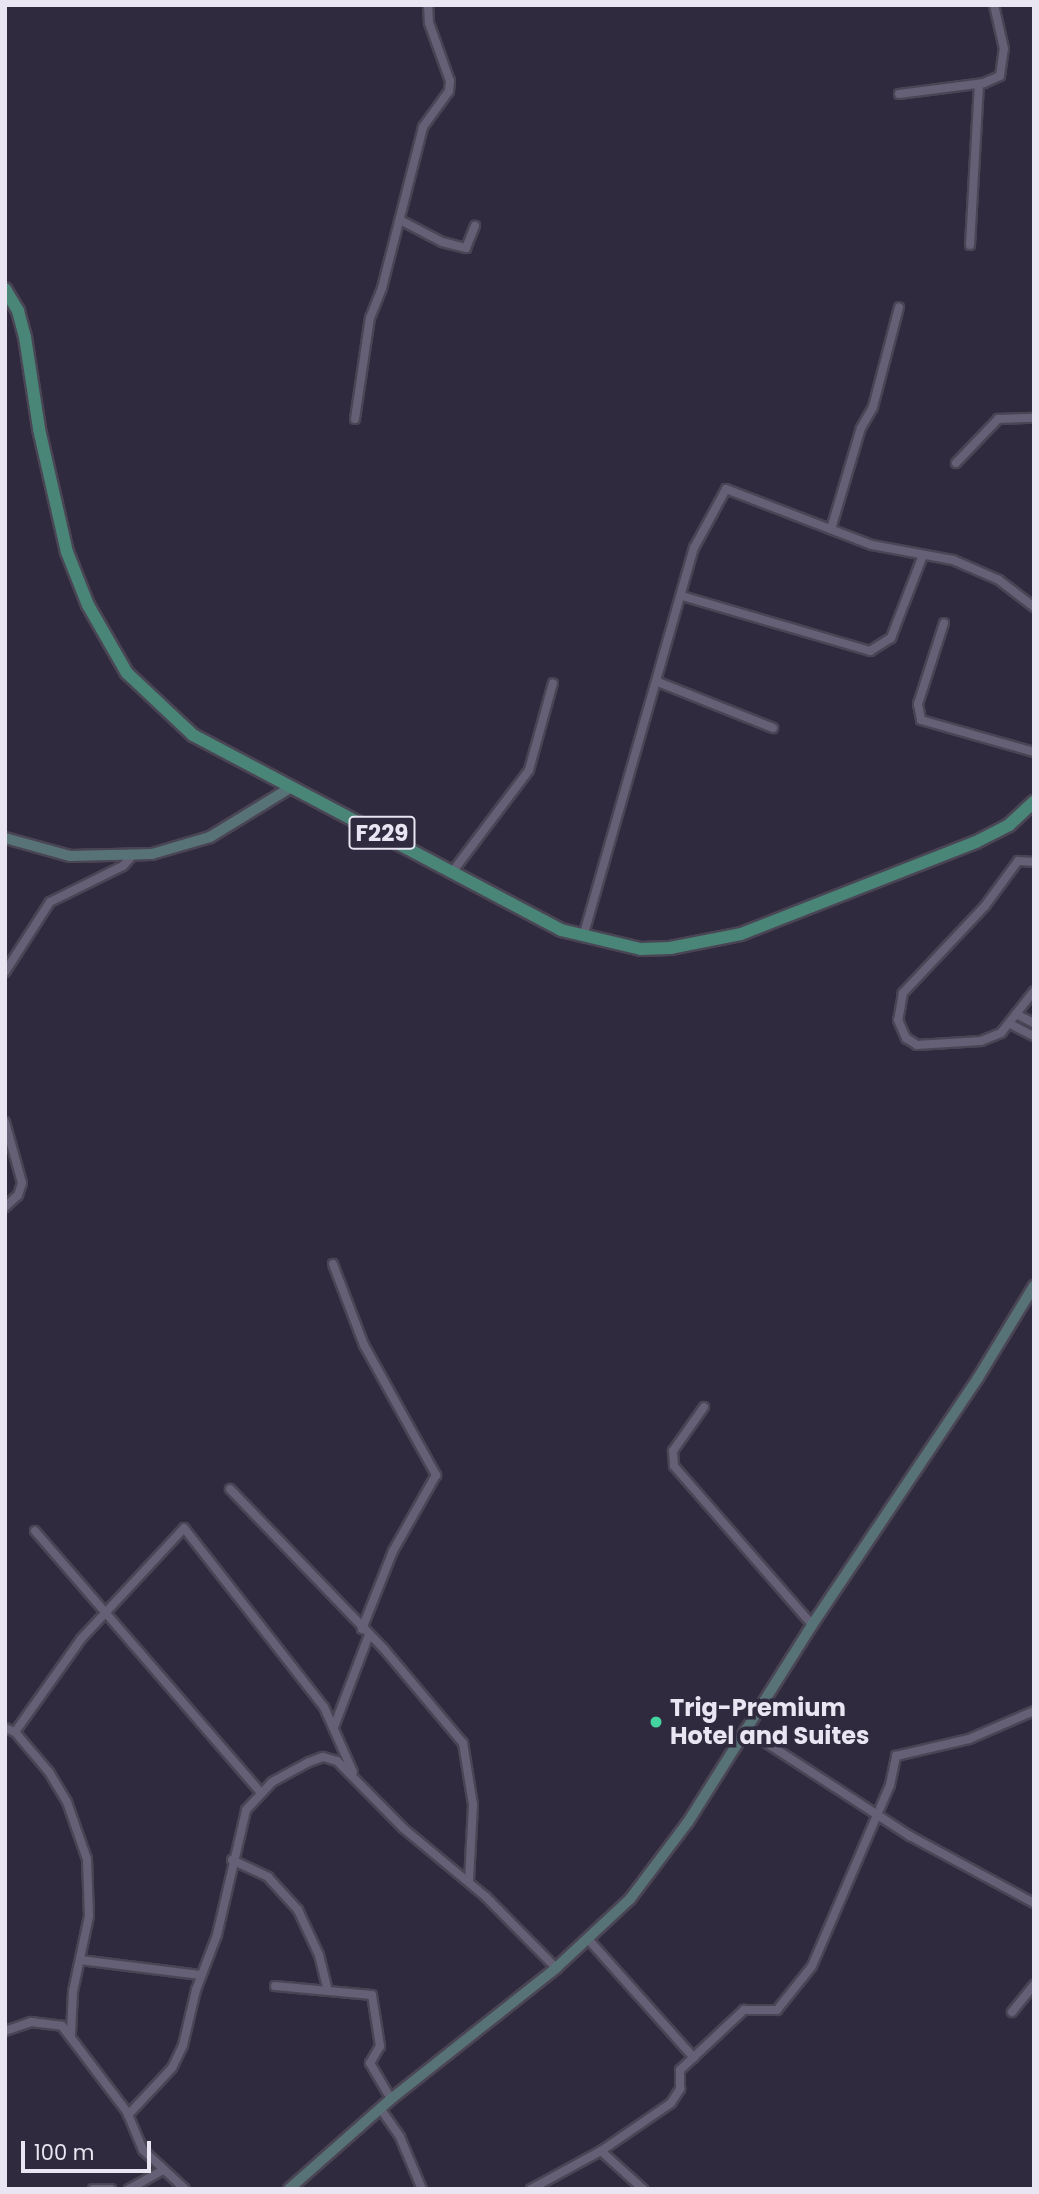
<!DOCTYPE html>
<html>
<head>
<meta charset="utf-8">
<style>
  body { margin:0 }
  #map { position:relative; width:1039px; height:2194px; overflow:hidden; background:#2f2a3d; font-family:Poppins,sans-serif }
  div>[style] { position:absolute }
  .roads { filter:drop-shadow(2px 0 #4a4555) drop-shadow(-2px 0 #4a4555) drop-shadow(0 2px #4a4555) drop-shadow(0 -2px #4a4555) }
  .street>* { height:8px; margin:-4px; padding:0 4px; transform-origin:4px; border-radius:4px; background:#666076 }
  .secondary>* { height:10px; margin:-5px; padding:0 5px; transform-origin:5px; border-radius:5px; background:#587377 }
  .primary>* { height:12px; margin:-6px; padding:0 6px; transform-origin:6px; border-radius:6px; background:#498677 }
  .dots>* { width:19px; height:19px; translate:-50% -50%; box-sizing:border-box; border:4px solid #2f2a3d; border-radius:50% }
  span { translate:-50% -50%; white-space:nowrap; text-align:center; line-height:1.15; -webkit-text-stroke:7px #2f2a3d; paint-order:stroke }
  .shield-label span { padding:2px 5px; background:#2f2a3d; border:2px solid; border-radius:5px; -webkit-text-stroke-width:0 }
  .shield-label { font-size:23px; color:#e9e5f2; font-weight:700 }
  .poi-label { font-size:24px; color:#e9e5f2; font-weight:700 }
  .left { translate:0 -50%; text-align:left }
  .frame { position:absolute; inset:0; border:7px solid #e9e5f2; pointer-events:none }
  .scale { position:absolute; left:21px; top:2141px; width:130px; height:32px; box-sizing:border-box; border:4px solid #e9e5f2; border-top:0; padding-left:9px; font-size:21px; line-height:24px; white-space:nowrap; color:#e9e5f2; -webkit-text-stroke:5px #2f2a3d; paint-order:stroke }
</style>
</head>
<body>
<div id="map">
  <div class="roads">
    <div class="street">
      <div style="left:899px;top:94px;width:86px;rotate:-7.4deg"></div>
      <div style="left:984px;top:83px;width:17px;rotate:-24deg"></div>
      <div style="left:1000px;top:76px;width:27px;rotate:-82deg"></div>
      <div style="left:1004px;top:49px;width:45px;rotate:-102.8deg"></div>
      <div style="left:400px;top:220px;width:47px;rotate:27.6deg"></div>
      <div style="left:442px;top:242px;width:25px;rotate:14deg"></div>
      <div style="left:466px;top:248px;width:24px;rotate:-68deg"></div>
      <div style="left:970px;top:245px;width:161px;rotate:-86.8deg"></div>
      <div style="left:355px;top:419px;width:102px;rotate:-81.6deg"></div>
      <div style="left:370px;top:318px;width:32px;rotate:-68deg"></div>
      <div style="left:382px;top:288px;width:166px;rotate:-75.7deg"></div>
      <div style="left:423px;top:127px;width:44px;rotate:-54.2deg"></div>
      <div style="left:449px;top:91px;width:10px;rotate:-84deg"></div>
      <div style="left:450px;top:81px;width:62px;rotate:-109.9deg"></div>
      <div style="left:429px;top:23px;width:18px;rotate:-93deg"></div>
      <div style="left:956px;top:463px;width:61px;rotate:-46.3deg"></div>
      <div style="left:998px;top:419px;width:36px;rotate:-2deg"></div>
      <div style="left:831px;top:529px;width:105px;rotate:-73.5deg"></div>
      <div style="left:861px;top:428px;width:24px;rotate:-60deg"></div>
      <div style="left:873px;top:407px;width:103px;rotate:-75.4deg"></div>
      <div style="left:682px;top:596px;width:196px;rotate:16.3deg"></div>
      <div style="left:870px;top:651px;width:25px;rotate:-32deg"></div>
      <div style="left:891px;top:638px;width:89px;rotate:-68.9deg"></div>
      <div style="left:944px;top:623px;width:85px;rotate:107.8deg"></div>
      <div style="left:918px;top:704px;width:16px;rotate:79deg"></div>
      <div style="left:921px;top:720px;width:117px;rotate:15.8deg"></div>
      <div style="left:658px;top:682px;width:124px;rotate:21.8deg"></div>
      <div style="left:1034px;top:862px;width:16px;rotate:-176deg"></div>
      <div style="left:1018px;top:861px;width:56px;rotate:126.3deg"></div>
      <div style="left:985px;top:906px;width:120px;rotate:133.3deg"></div>
      <div style="left:903px;top:993px;width:27px;rotate:100deg"></div>
      <div style="left:898px;top:1020px;width:20px;rotate:66deg"></div>
      <div style="left:906px;top:1038px;width:13px;rotate:32deg"></div>
      <div style="left:917px;top:1045px;width:64px;rotate:-3.6deg"></div>
      <div style="left:981px;top:1041px;width:22px;rotate:-22deg"></div>
      <div style="left:1001px;top:1033px;width:53px;rotate:-51.8deg"></div>
      <div style="left:453px;top:871px;width:126px;rotate:-53deg"></div>
      <div style="left:529px;top:770px;width:90px;rotate:-74.6deg"></div>
      <div style="left:583px;top:937px;width:405px;rotate:-74.1deg"></div>
      <div style="left:694px;top:548px;width:67px;rotate:-61.5deg"></div>
      <div style="left:726px;top:489px;width:156px;rotate:21deg"></div>
      <div style="left:872px;top:545px;width:82px;rotate:10.5deg"></div>
      <div style="left:953px;top:560px;width:50px;rotate:23.5deg"></div>
      <div style="left:999px;top:580px;width:44px;rotate:37.6deg"></div>
      <div style="left:5px;top:972px;width:83px;rotate:-57.3deg"></div>
      <div style="left:50px;top:902px;width:81px;rotate:-26.3deg"></div>
      <div style="left:123px;top:866px;width:13px;rotate:-48deg"></div>
      <div style="left:1016px;top:1014px;width:20px;rotate:27deg"></div>
      <div style="left:1010px;top:1024px;width:27px;rotate:27deg"></div>
      <div style="left:5px;top:1122px;width:63px;rotate:74.4deg"></div>
      <div style="left:22px;top:1183px;width:13px;rotate:108deg"></div>
      <div style="left:18px;top:1195px;width:18px;rotate:137deg"></div>
      <div style="left:333px;top:1264px;width:87px;rotate:69.1deg"></div>
      <div style="left:364px;top:1345px;width:149px;rotate:61deg"></div>
      <div style="left:436px;top:1475px;width:87px;rotate:119.5deg"></div>
      <div style="left:393px;top:1551px;width:84px;rotate:111.7deg"></div>
      <div style="left:704px;top:1407px;width:54px;rotate:125.2deg"></div>
      <div style="left:673px;top:1451px;width:15px;rotate:86deg"></div>
      <div style="left:674px;top:1466px;width:211px;rotate:49deg"></div>
      <div style="left:230px;top:1489px;width:222px;rotate:46.1deg"></div>
      <div style="left:384px;top:1649px;width:123px;rotate:50deg"></div>
      <div style="left:463px;top:1743px;width:63px;rotate:80.8deg"></div>
      <div style="left:473px;top:1805px;width:76px;rotate:93deg"></div>
      <div style="left:35px;top:1531px;width:345px;rotate:49.2deg"></div>
      <div style="left:334px;top:1727px;width:98px;rotate:-69.2deg"></div>
      <div style="left:5px;top:1728px;width:11px;rotate:22deg"></div>
      <div style="left:15px;top:1732px;width:52px;rotate:49.6deg"></div>
      <div style="left:49px;top:1772px;width:35px;rotate:59deg"></div>
      <div style="left:67px;top:1802px;width:60px;rotate:70.7deg"></div>
      <div style="left:87px;top:1859px;width:57px;rotate:88deg"></div>
      <div style="left:89px;top:1916px;width:77px;rotate:102deg"></div>
      <div style="left:73px;top:1991px;width:43px;rotate:92.7deg"></div>
      <div style="left:745px;top:1729px;width:197px;rotate:33deg"></div>
      <div style="left:910px;top:1836px;width:141px;rotate:28.4deg"></div>
      <div style="left:15px;top:1732px;width:114px;rotate:-54.6deg"></div>
      <div style="left:81px;top:1639px;width:151px;rotate:-47.1deg"></div>
      <div style="left:184px;top:1528px;width:227px;rotate:52deg"></div>
      <div style="left:324px;top:1707px;width:71px;rotate:66deg"></div>
      <div style="left:232px;top:1860px;width:40px;rotate:25deg"></div>
      <div style="left:268px;top:1877px;width:45px;rotate:47.7deg"></div>
      <div style="left:298px;top:1910px;width:50px;rotate:65deg"></div>
      <div style="left:319px;top:1955px;width:34px;rotate:76deg"></div>
      <div style="left:588px;top:1939px;width:159px;rotate:48.3deg"></div>
      <div style="left:80px;top:1960px;width:121px;rotate:7.1deg"></div>
      <div style="left:275px;top:1986px;width:97px;rotate:5.3deg"></div>
      <div style="left:372px;top:1995px;width:52px;rotate:81.1deg"></div>
      <div style="left:380px;top:2046px;width:20px;rotate:120deg"></div>
      <div style="left:370px;top:2063px;width:42px;rotate:59.7deg"></div>
      <div style="left:1012px;top:2012px;width:35px;rotate:-51deg"></div>
      <div style="left:5px;top:2031px;width:28px;rotate:-19deg"></div>
      <div style="left:31px;top:2022px;width:31px;rotate:7deg"></div>
      <div style="left:62px;top:2026px;width:108px;rotate:52.9deg"></div>
      <div style="left:127px;top:2112px;width:41px;rotate:67.2deg"></div>
      <div style="left:143px;top:2150px;width:57px;rotate:42.9deg"></div>
      <div style="left:380px;top:2108px;width:35px;rotate:55deg"></div>
      <div style="left:400px;top:2137px;width:56px;rotate:67.1deg"></div>
      <div style="left:128px;top:2115px;width:64px;rotate:-46.9deg"></div>
      <div style="left:172px;top:2068px;width:25px;rotate:-64deg"></div>
      <div style="left:183px;top:2045px;width:57px;rotate:-76.7deg"></div>
      <div style="left:196px;top:1990px;width:59px;rotate:-69.1deg"></div>
      <div style="left:217px;top:1935px;width:128px;rotate:-76.9deg"></div>
      <div style="left:246px;top:1810px;width:38px;rotate:-47deg"></div>
      <div style="left:272px;top:1782px;width:42px;rotate:-28.4deg"></div>
      <div style="left:309px;top:1762px;width:15px;rotate:-20deg"></div>
      <div style="left:323px;top:1757px;width:15px;rotate:16deg"></div>
      <div style="left:337px;top:1761px;width:94px;rotate:45.4deg"></div>
      <div style="left:403px;top:1828px;width:108px;rotate:39.7deg"></div>
      <div style="left:486px;top:1897px;width:100px;rotate:45.4deg"></div>
      <div style="left:601px;top:2151px;width:57px;rotate:42.1deg"></div>
      <div style="left:93px;top:2189px;width:18px"></div>
      <div style="left:129px;top:2189px;width:37px;rotate:-29deg"></div>
      <div style="left:531px;top:2189px;width:80px;rotate:-28.5deg"></div>
      <div style="left:601px;top:2151px;width:85px;rotate:-34.4deg"></div>
      <div style="left:671px;top:2103px;width:17px;rotate:-57deg"></div>
      <div style="left:680px;top:2089px;width:19px;rotate:-90deg"></div>
      <div style="left:680px;top:2070px;width:88px;rotate:-43.2deg"></div>
      <div style="left:744px;top:2010px;width:33px"></div>
      <div style="left:777px;top:2010px;width:56px;rotate:-51.5deg"></div>
      <div style="left:812px;top:1966px;width:197px;rotate:-66.7deg"></div>
      <div style="left:890px;top:1785px;width:30px;rotate:-78deg"></div>
      <div style="left:896px;top:1756px;width:75px;rotate:-13.1deg"></div>
      <div style="left:969px;top:1739px;width:71px;rotate:-23.3deg"></div>
    </div>
    <div class="secondary">
      <div style="left:5px;top:838px;width:67px;rotate:15.5deg"></div>
      <div style="left:70px;top:856px;width:82px;rotate:-1.4deg"></div>
      <div style="left:152px;top:854px;width:60px;rotate:-16.3deg"></div>
      <div style="left:210px;top:837px;width:94px;rotate:-31.5deg"></div>
      <div style="left:289px;top:2189px;width:136px;rotate:-41.4deg"></div>
      <div style="left:391px;top:2099px;width:211px;rotate:-38.4deg"></div>
      <div style="left:556px;top:1968px;width:101px;rotate:-43deg"></div>
      <div style="left:630px;top:1899px;width:96px;rotate:-53deg"></div>
      <div style="left:688px;top:1822px;width:233px;rotate:-57.8deg"></div>
      <div style="left:812px;top:1625px;width:298px;rotate:-56.1deg"></div>
      <div style="left:978px;top:1378px;width:108px;rotate:-58.7deg"></div>
    </div>
    <div class="primary">
      <div style="left:5px;top:289px;width:26px;rotate:59deg"></div>
      <div style="left:18px;top:311px;width:27px;rotate:75deg"></div>
      <div style="left:25px;top:337px;width:93px;rotate:81.3deg"></div>
      <div style="left:39px;top:429px;width:126px;rotate:77.2deg"></div>
      <div style="left:67px;top:552px;width:57px;rotate:68.4deg"></div>
      <div style="left:88px;top:605px;width:78px;rotate:60.2deg"></div>
      <div style="left:127px;top:673px;width:91px;rotate:43.2deg"></div>
      <div style="left:193px;top:735px;width:416px;rotate:27.9deg"></div>
      <div style="left:561px;top:930px;width:82px;rotate:13.4deg"></div>
      <div style="left:641px;top:949px;width:29px;rotate:-2deg"></div>
      <div style="left:670px;top:948px;width:72px;rotate:-11.2deg"></div>
      <div style="left:741px;top:934px;width:252px;rotate:-21.4deg"></div>
      <div style="left:976px;top:842px;width:37px;rotate:-27deg"></div>
      <div style="left:1009px;top:825px;width:34px;rotate:-43deg"></div>
    </div>
  </div>
  <div class="dots">
    <div style="left:656px;top:1722px;background:#43d4a0"></div>
  </div>
  <div class="shield-label">
    <span style="left:382px;top:833px">F229</span>
  </div>
  <div class="poi-label">
    <span class="left" style="left:670px;top:1722px">Trig-Premium<br>Hotel and Suites</span>
  </div>
  <div class="frame"></div>
  <div class="scale">100 m</div>
</div>
</body>
</html>
